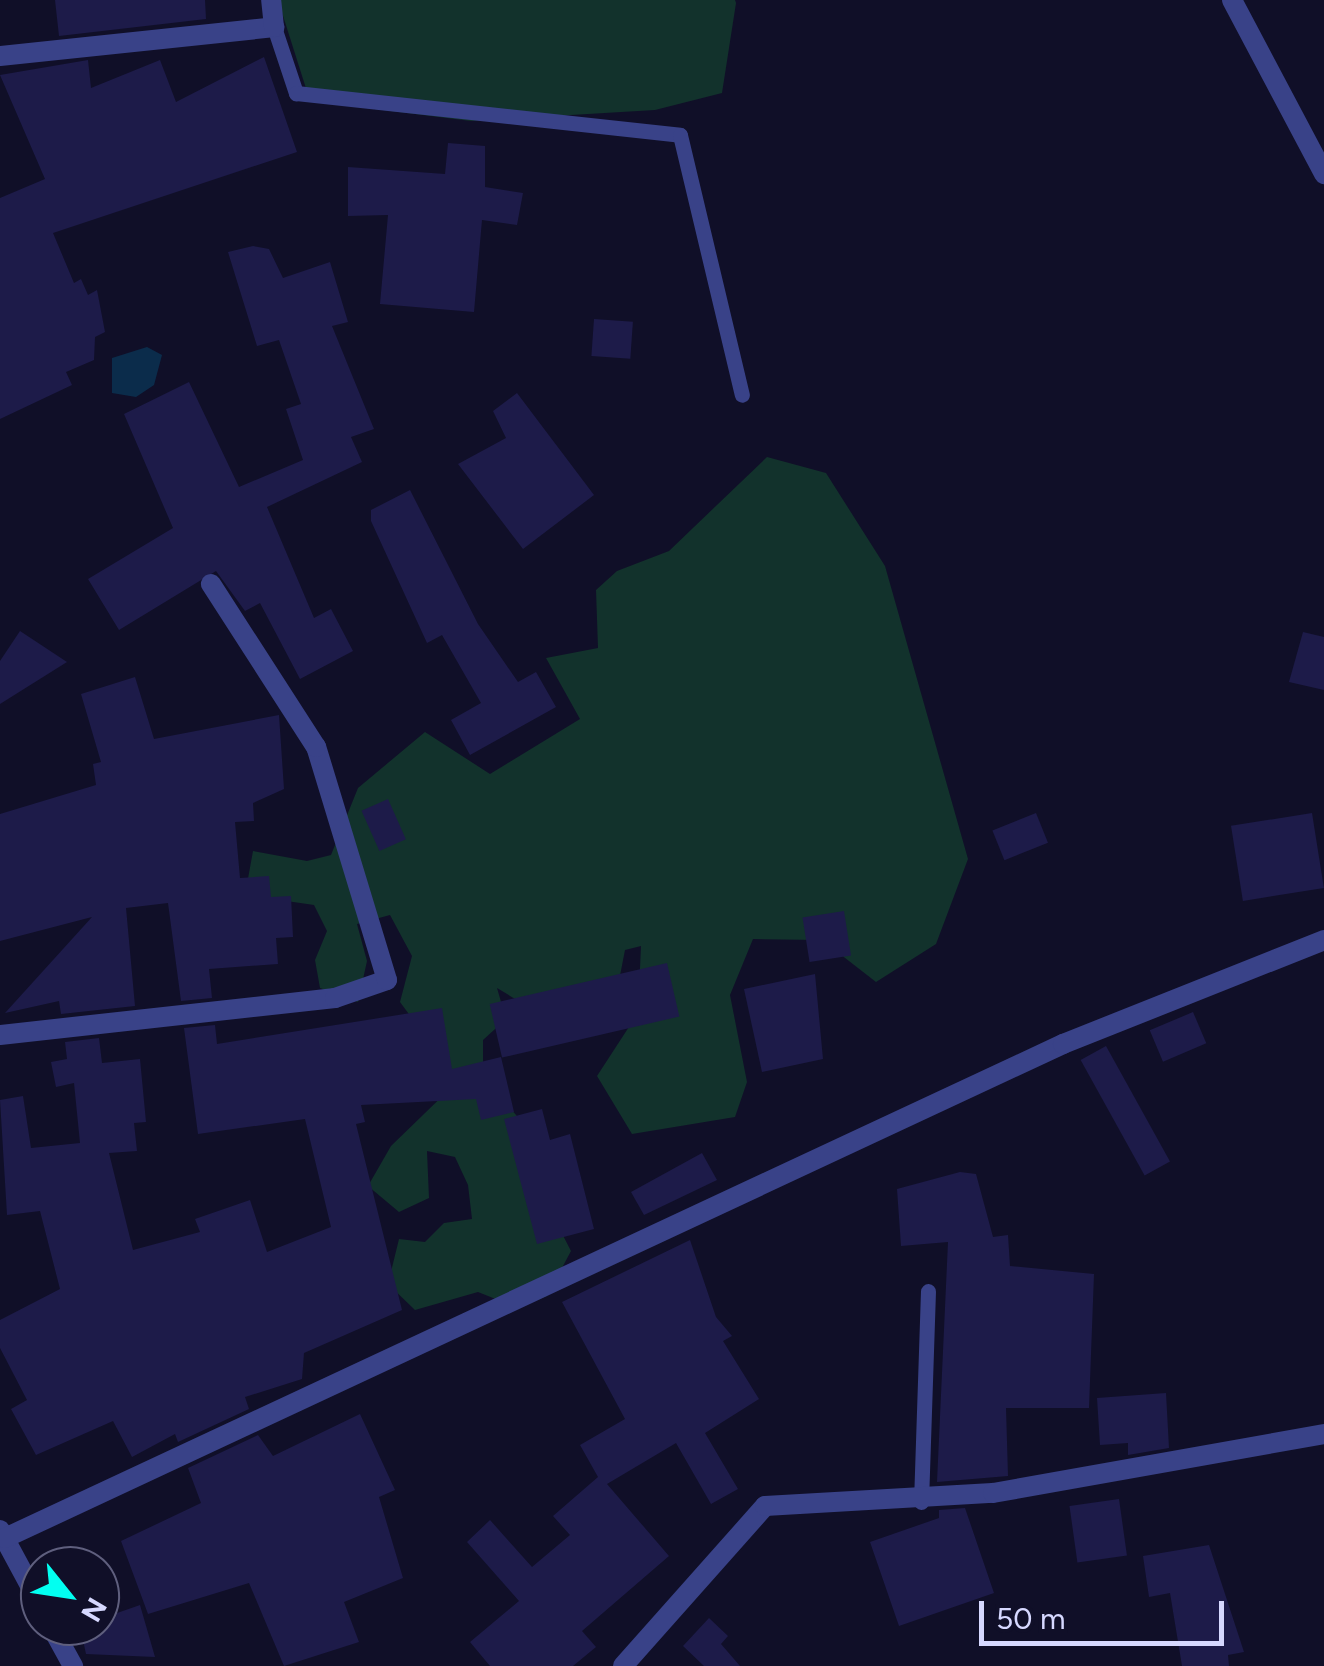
<!DOCTYPE html>
<html>
<head>
<meta charset="utf-8">
<style>
  body { margin:0 }
  #map { position:relative; width:1324px; height:1666px; overflow:hidden; background:#100f28; font-family:Figtree,sans-serif }
  div>[style] { position:absolute }
  .green>* { inset:0; background:#12322c }
  .water>* { inset:0; background:#0b2c4b }
  .building>* { inset:0; background:#1d1b49; transform-origin:0 0 }
  .lane>* { height:15px; margin:-7.5px; padding:0 7.5px; transform-origin:7.5px; border-radius:7.5px; background:#394288 }
  .street>* { height:20px; margin:-10px; padding:0 10px; transform-origin:10px; border-radius:10px; background:#394288 }
  span { translate:-50% -50%; white-space:nowrap; text-align:center; line-height:1.15; -webkit-text-stroke:9px #100f28; paint-order:stroke }
  .north { position:absolute; left:20px; top:1546px; width:100px; height:100px; box-sizing:border-box; background:#100f28; border:2px solid #5f5f7e; border-radius:50%; rotate:120deg; font-size:28px; font-weight:700; line-height:40px; text-align:center; color:#d6d8ff }
  .north::after { content:''; display:block; margin:auto; width:35px; height:45px; background:#02fff1; clip-path:polygon(50% 0,100% 100%,50% 72%,0 100%) }
  .scale { position:absolute; left:979px; top:1601px; width:245px; height:45px; box-sizing:border-box; border:5px solid #d6d8ff; border-top:0; padding-left:12px; font-size:30px; line-height:35px; white-space:nowrap; color:#d6d8ff; -webkit-text-stroke:8px #100f28; paint-order:stroke }
</style>
</head>
<body>
<div id="map">
  <div class="green">
    <div style="clip-path:polygon(278px 0,735px 0,736px 3px,722px 93px,655px 110px,471px 121px,310px 101px)"></div>
    <div style="clip-path:polygon(767px 457px,826px 473px,885px 566px,968px 859px,936px 944px,876px 982px,822px 940px,753px 939px,730px 995px,747px 1082px,735px 1117px,632px 1134px,597px 1076px,638px 1013px,641px 946px,625px 950px,617px 991px,535px 1011px,497px 988px,506px 1019px,483px 1040px,483px 1077px,523px 1123px,537px 1185px,571px 1251px,547px 1296px,518px 1308px,478px 1292px,415px 1310px,388px 1284px,399px 1239px,425px 1242px,444px 1223px,472px 1219px,468px 1185px,455px 1157px,427px 1151px,429px 1198px,399px 1212px,368px 1186px,391px 1146px,458px 1081px,400px 1002px,412px 956px,390px 915px,357px 924px,367px 961px,358px 1002px,320px 988px,315px 960px,327px 931px,314px 905px,245px 895px,253px 851px,307px 861px,331px 855px,358px 788px,425px 732px,490px 774px,580px 719px,546px 658px,598px 648px,596px 590px,617px 571px,669px 551px)"></div>
  </div>
  <div class="water">
    <div style="clip-path:polygon(147px 347px,162px 355px,154px 385px,136px 397px,112px 393px,112px 358px)"></div>
  </div>
  <div class="building">
    <div style="clip-path:polygon(55px 0,205px 0,206px 19px,59px 36px)"></div>
    <div style="clip-path:polygon(264px 57px,297px 152px,53px 233px,74px 283px,81px 279px,88px 295px,97px 290px,105px 332px,95px 337px,94px 360px,66px 372px,72px 385px,0 419px,0 198px,45px 179px,0 75px,88px 60px,91px 88px,160px 60px,176px 102px)"></div>
    <div style="clip-path:polygon(448px 143px,485px 146px,485px 187px,523px 193px,517px 225px,482px 220px,474px 312px,380px 304px,388px 215px,348px 216px,348px 167px,445px 174px)"></div>
    <div style="clip-path:polygon(253px 246px,269px 249px,283px 278px,330px 262px,348px 322px,332px 326px,374px 429px,351px 437px,362px 462px,267px 507px,314px 618px,331px 609px,353px 651px,300px 679px,260px 603px,245px 611px,216px 571px,119px 630px,88px 579px,173px 528px,124px 414px,189px 382px,239px 487px,303px 460px,286px 409px,301px 404px,279px 340px,257px 346px,228px 252px)"></div>
    <div style="left:594px;top:319px;width:39px;height:37px;rotate:4deg"></div>
    <div style="clip-path:polygon(517px 393px,594px 495px,523px 549px,458px 464px,506px 438px,493px 411px)"></div>
    <div style="clip-path:polygon(410px 490px,478px 624px,518px 682px,536px 672px,556px 707px,470px 755px,451px 720px,481px 703px,442px 635px,427px 643px,371px 521px,371px 510px)"></div>
    <div style="clip-path:polygon(20px 631px,67px 662px,0 704px,0 661px)"></div>
    <div style="clip-path:polygon(1303px 632px,1324px 637px,1324px 690px,1289px 682px)"></div>
    <div style="clip-path:polygon(135px 677px,154px 739px,279px 715px,284px 789px,253px 803px,254px 821px,235px 822px,240px 878px,269px 876px,271px 897px,291px 896px,293px 937px,276px 938px,278px 964px,209px 969px,212px 998px,181px 1001px,168px 903px,126px 908px,135px 1006px,61px 1014px,59px 1001px,5px 1013px,92px 917px,0 941px,0 814px,96px 785px,93px 764px,101px 762px,81px 694px)"></div>
    <div style="left:388px;top:799px;width:44px;height:29px;rotate:66deg"></div>
    <div style="left:1036px;top:813px;width:32px;height:47px;rotate:68deg"></div>
    <div style="left:1312px;top:813px;width:76px;height:82px;rotate:81deg"></div>
    <div style="left:844px;top:911px;width:45px;height:42px;rotate:81deg"></div>
    <div style="left:667px;top:963px;width:55px;height:182px;rotate:77deg"></div>
    <div style="clip-path:polygon(815px 974px,823px 1059px,762px 1072px,744px 989px)"></div>
    <div style="clip-path:polygon(442px 1008px,452px 1069px,501px 1057px,514px 1112px,481px 1120px,476px 1099px,361px 1105px,365px 1122px,356px 1124px,402px 1310px,304px 1353px,302px 1379px,245px 1397px,249px 1409px,178px 1442px,175px 1434px,132px 1457px,113px 1421px,36px 1455px,11px 1409px,27px 1400px,0 1348px,0 1320px,60px 1289px,40px 1211px,7px 1215px,0 1100px,23px 1096px,31px 1148px,80px 1143px,74px 1083px,56px 1087px,51px 1062px,67px 1059px,65px 1042px,99px 1038px,102px 1063px,140px 1059px,146px 1122px,134px 1123px,137px 1151px,109px 1153px,133px 1250px,200px 1232px,195px 1219px,250px 1200px,267px 1252px,331px 1227px,305px 1119px,198px 1134px,184px 1028px,215px 1025px,217px 1044px)"></div>
    <div style="left:1193px;top:1012px;width:34px;height:47px;rotate:67deg"></div>
    <div style="left:1106px;top:1046px;width:132px;height:29px;rotate:61deg"></div>
    <div style="clip-path:polygon(542px 1109px,550px 1140px,570px 1134px,594px 1229px,537px 1244px,504px 1119px)"></div>
    <div style="clip-path:polygon(702px 1153px,717px 1180px,644px 1215px,631px 1192px)"></div>
    <div style="clip-path:polygon(960px 1172px,976px 1174px,993px 1237px,1008px 1235px,1010px 1266px,1094px 1274px,1089px 1408px,1006px 1408px,1008px 1476px,937px 1482px,948px 1242px,901px 1246px,897px 1189px)"></div>
    <div style="clip-path:polygon(690px 1240px,716px 1317px,732px 1336px,723px 1341px,759px 1399px,705px 1433px,738px 1489px,711px 1504px,676px 1443px,607px 1484px,669px 1556px,582px 1631px,596px 1647px,573px 1666px,490px 1666px,470px 1642px,519px 1601px,467px 1542px,490px 1520px,532px 1567px,570px 1535px,553px 1516px,598px 1477px,580px 1445px,625px 1419px,562px 1302px)"></div>
    <div style="clip-path:polygon(1166px 1393px,1169px 1448px,1128px 1455px,1128px 1443px,1100px 1445px,1097px 1398px)"></div>
    <div style="clip-path:polygon(360px 1414px,395px 1490px,379px 1497px,403px 1578px,344px 1602px,359px 1642px,284px 1666px,249px 1583px,148px 1614px,121px 1541px,201px 1503px,188px 1468px,258px 1435px,273px 1456px)"></div>
    <div style="left:1119px;top:1499px;width:57px;height:50px;rotate:82deg"></div>
    <div style="clip-path:polygon(965px 1508px,994px 1593px,899px 1626px,870px 1542px,939px 1518px,939px 1510px)"></div>
    <div style="clip-path:polygon(1209px 1545px,1244px 1652px,1228px 1655px,1229px 1666px,1182px 1666px,1170px 1593px,1149px 1597px,1143px 1556px)"></div>
    <div style="clip-path:polygon(140px 1605px,155px 1657px,86px 1654px,80px 1626px)"></div>
    <div style="clip-path:polygon(709px 1618px,728px 1636px,721px 1644px,740px 1666px,704px 1666px,683px 1646px)"></div>
  </div>
  <div class="lane">
    <div style="left:274px;top:27px;width:70px;rotate:71.6deg"></div>
    <div style="left:296px;top:93px;width:386px;rotate:6.2deg"></div>
    <div style="left:680px;top:135px;width:267px;rotate:76.6deg"></div>
    <div style="left:921px;top:1502px;width:211px;rotate:-88.1deg"></div>
  </div>
  <div class="street">
    <div style="left:1232px;top:0;width:197px;rotate:62.1deg"></div>
    <div style="left:0;top:56px;width:276px;rotate:-6deg"></div>
    <div style="left:274px;top:27px;width:27px;rotate:-96deg"></div>
    <div style="left:0;top:1035px;width:337px;rotate:-6.3deg"></div>
    <div style="left:335px;top:998px;width:55px;rotate:-19.1deg"></div>
    <div style="left:387px;top:980px;width:244px;rotate:-106.9deg"></div>
    <div style="left:316px;top:747px;width:194px;rotate:-122.8deg"></div>
    <div style="left:0;top:1530px;width:84px;rotate:61.6deg"></div>
    <div style="left:5px;top:1538px;width:1168px;rotate:-25.03deg"></div>
    <div style="left:1063px;top:1044px;width:281px;rotate:-21.7deg"></div>
    <div style="left:51px;top:1626px;width:46px;rotate:61.2deg"></div>
    <div style="left:623px;top:1666px;width:214px;rotate:-48.4deg"></div>
    <div style="left:765px;top:1506px;width:228px;rotate:-3.3deg"></div>
    <div style="left:993px;top:1493px;width:336px;rotate:-10.1deg"></div>
  </div>
  <div class="north">N</div>
  <div class="scale">50 m</div>
</div>
</body>
</html>
